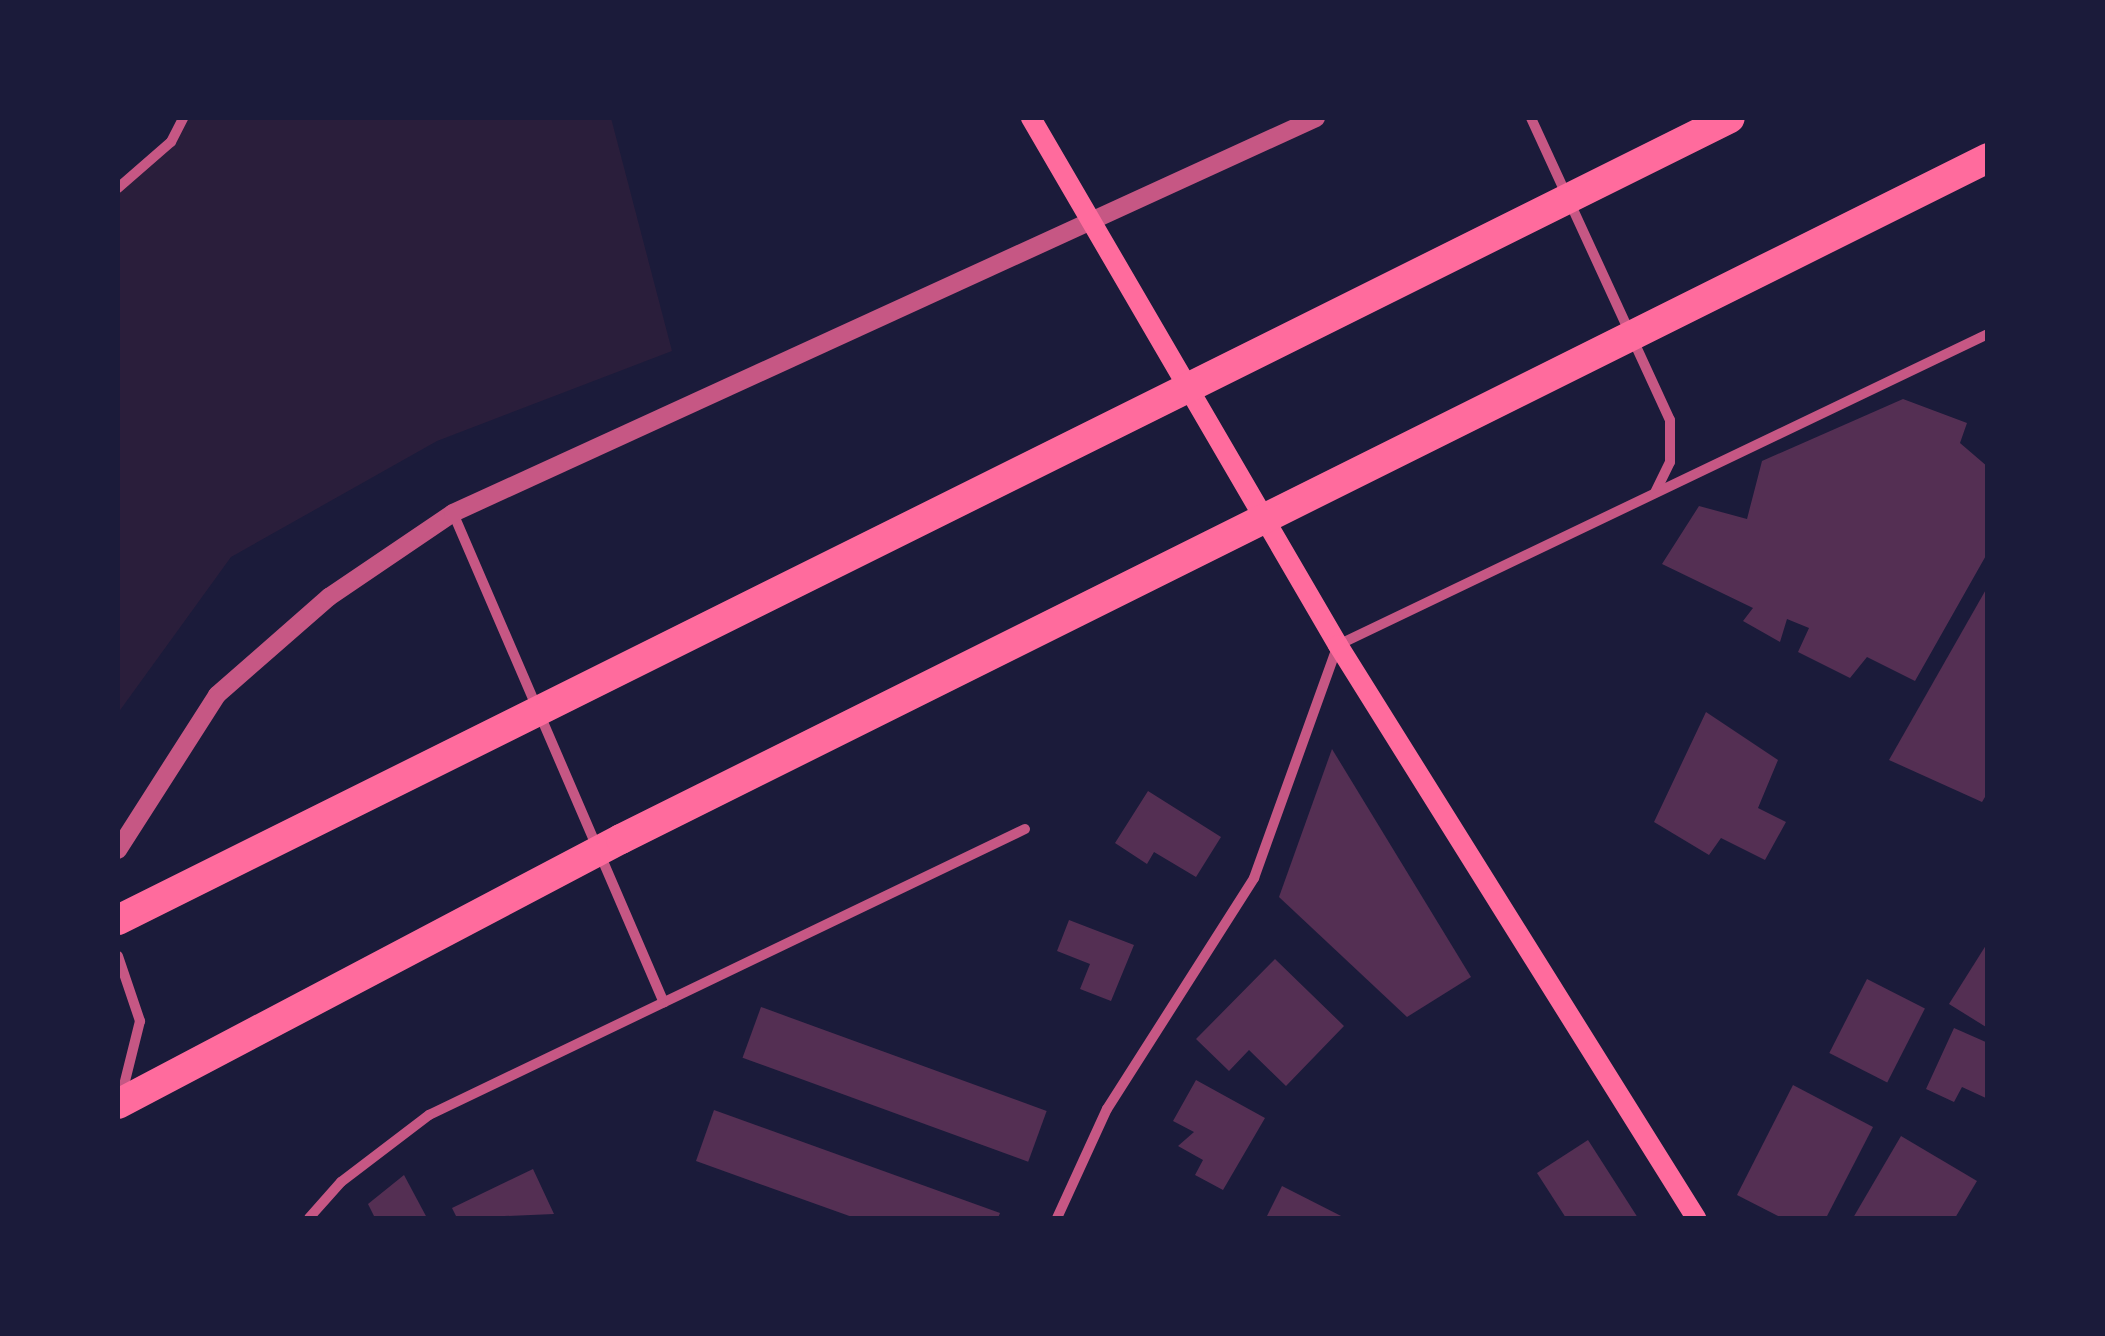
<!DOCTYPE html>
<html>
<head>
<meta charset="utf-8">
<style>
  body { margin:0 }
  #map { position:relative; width:2105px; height:1336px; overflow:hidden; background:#1b1b3a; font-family:Mulish,sans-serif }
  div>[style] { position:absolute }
  .green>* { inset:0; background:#2a1e3b }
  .building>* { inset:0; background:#542f53; transform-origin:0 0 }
  .minor>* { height:10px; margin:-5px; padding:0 5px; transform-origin:5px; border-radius:5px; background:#c65784 }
  .tertiary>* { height:18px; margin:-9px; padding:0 9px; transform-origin:9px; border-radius:9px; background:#c65784 }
  .secondary>* { height:20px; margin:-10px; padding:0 10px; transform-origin:10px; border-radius:10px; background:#ff6b9d }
  .motorway>* { height:30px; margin:-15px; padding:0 15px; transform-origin:15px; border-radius:15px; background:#ff6b9d }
  span { translate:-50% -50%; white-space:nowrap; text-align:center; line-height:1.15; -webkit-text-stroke:8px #1b1b3a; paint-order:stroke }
  .frame { position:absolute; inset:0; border:120px solid #1b1b3a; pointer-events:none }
</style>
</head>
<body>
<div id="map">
  <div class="green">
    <div style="clip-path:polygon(183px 118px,611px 118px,672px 351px,437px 441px,231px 557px,118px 713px,118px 190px,171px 142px)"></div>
  </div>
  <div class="building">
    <div style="clip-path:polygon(1903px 399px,1967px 423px,1960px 443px,1988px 467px,1988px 552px,1915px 681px,1867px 657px,1850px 678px,1798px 652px,1809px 628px,1787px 619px,1780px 642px,1743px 621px,1753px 608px,1662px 564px,1699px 506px,1747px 519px,1762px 461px)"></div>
    <div style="clip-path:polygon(1988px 586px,1988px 792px,1982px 802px,1889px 760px)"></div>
    <div style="clip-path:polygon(1706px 712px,1778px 760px,1758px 808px,1786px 822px,1765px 860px,1721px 838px,1709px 855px,1654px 822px)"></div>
    <div style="clip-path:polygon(1332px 749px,1471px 977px,1407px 1017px,1279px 897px)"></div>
    <div style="clip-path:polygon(1148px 791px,1221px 837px,1196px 877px,1154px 852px,1147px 864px,1115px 843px)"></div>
    <div style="clip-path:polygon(1069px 920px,1134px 945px,1111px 1001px,1080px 989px,1090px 964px,1057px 951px)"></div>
    <div style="clip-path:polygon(1988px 942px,1988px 1025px,1986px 1027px,1949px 1004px)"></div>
    <div style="clip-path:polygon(1275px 959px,1344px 1026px,1286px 1086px,1249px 1050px,1229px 1071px,1196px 1039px)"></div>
    <div style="left:1867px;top:979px;width:65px;height:83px;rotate:27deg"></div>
    <div style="left:761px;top:1007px;width:304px;height:54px;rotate:20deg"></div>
    <div style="clip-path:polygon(1954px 1028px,1988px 1043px,1988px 1099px,1962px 1087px,1954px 1102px,1926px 1089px)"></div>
    <div style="clip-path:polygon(1196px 1080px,1265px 1118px,1223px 1190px,1195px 1175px,1203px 1160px,1178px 1146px,1194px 1132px,1173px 1121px)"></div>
    <div style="clip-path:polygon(1793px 1085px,1873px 1127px,1826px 1218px,1782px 1218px,1737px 1195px)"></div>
    <div style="clip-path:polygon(714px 1110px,1000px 1213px,998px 1218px,855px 1218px,696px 1161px)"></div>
    <div style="clip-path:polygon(1901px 1136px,1977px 1181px,1955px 1218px,1853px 1218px)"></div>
    <div style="clip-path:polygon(1588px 1140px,1638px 1218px,1566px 1218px,1537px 1173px)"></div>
    <div style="clip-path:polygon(533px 1169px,554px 1214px,457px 1218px,452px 1208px)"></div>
    <div style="clip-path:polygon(404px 1175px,427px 1218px,375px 1218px,368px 1204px)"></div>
    <div style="clip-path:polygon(1282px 1186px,1345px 1218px,1266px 1218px)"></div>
  </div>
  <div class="minor">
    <div style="left:1531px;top:118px;width:332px;rotate:65.3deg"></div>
    <div style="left:1670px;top:420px;width:42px;rotate:90deg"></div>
    <div style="left:1670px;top:462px;width:34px;rotate:116deg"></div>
    <div style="left:118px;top:188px;width:70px;rotate:-41deg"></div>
    <div style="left:171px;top:142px;width:27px;rotate:-63deg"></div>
    <div style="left:453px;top:513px;width:533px;rotate:66.7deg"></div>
    <div style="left:118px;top:956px;width:69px;rotate:71.3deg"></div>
    <div style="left:140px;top:1021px;width:74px;rotate:104deg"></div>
    <div style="left:309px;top:1218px;width:48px;rotate:-48.4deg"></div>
    <div style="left:341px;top:1182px;width:111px;rotate:-37.3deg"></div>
    <div style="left:429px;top:1115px;width:661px;rotate:-25.63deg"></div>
    <div style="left:1057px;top:1218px;width:120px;rotate:-65.4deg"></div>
    <div style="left:1107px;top:1109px;width:274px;rotate:-57.5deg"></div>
    <div style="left:1254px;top:878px;width:248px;rotate:-70.2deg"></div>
    <div style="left:1338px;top:645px;width:721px;rotate:-25.57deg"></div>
  </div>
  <div class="tertiary">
    <div style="left:118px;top:850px;width:184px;rotate:-57.4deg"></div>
    <div style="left:217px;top:695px;width:149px;rotate:-41.2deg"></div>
    <div style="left:329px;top:597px;width:150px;rotate:-34.1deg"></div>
    <div style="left:453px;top:513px;width:949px;rotate:-24.59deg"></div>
  </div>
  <div class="secondary">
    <div style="left:1031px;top:118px;width:610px;rotate:59.78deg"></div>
    <div style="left:1338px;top:645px;width:676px;rotate:58deg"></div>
  </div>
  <div class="motorway">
    <div style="left:118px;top:920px;width:1800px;rotate:-26.45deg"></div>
    <div style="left:118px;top:1104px;width:569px;rotate:-27.78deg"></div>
    <div style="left:621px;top:839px;width:1527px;rotate:-26.48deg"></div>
  </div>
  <div class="frame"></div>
</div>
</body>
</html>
